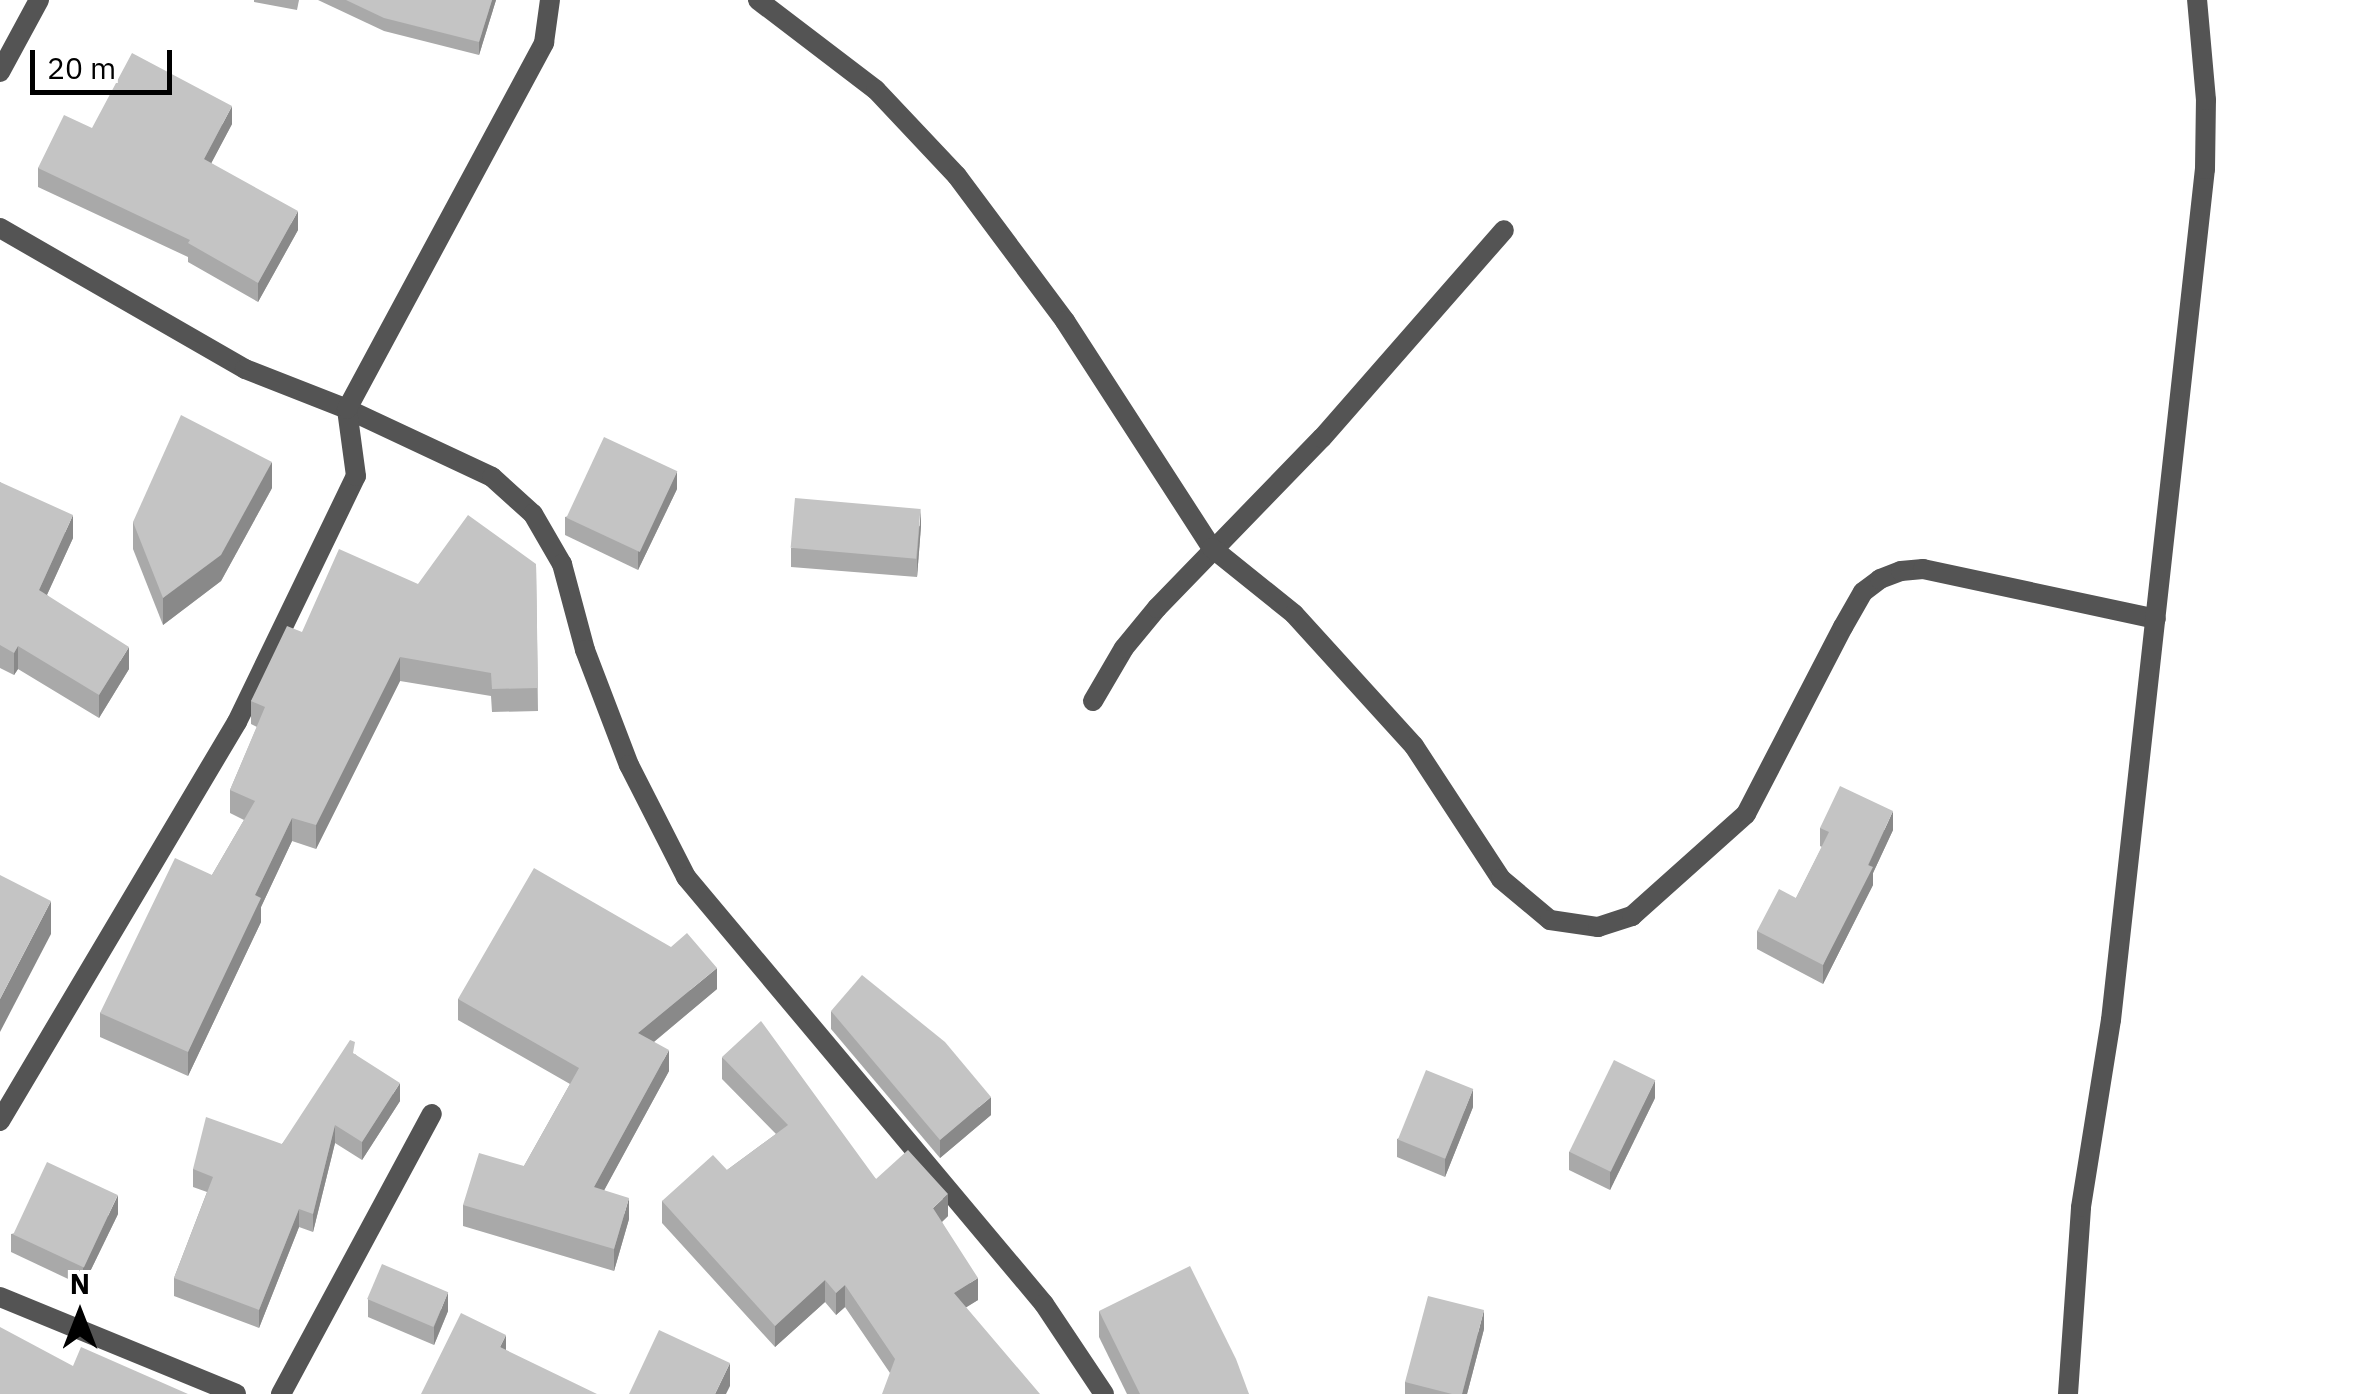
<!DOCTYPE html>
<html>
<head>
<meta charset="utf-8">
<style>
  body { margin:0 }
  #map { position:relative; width:2380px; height:1394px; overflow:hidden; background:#fff; font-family:"IBM Plex Sans",sans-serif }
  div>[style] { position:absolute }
  .service>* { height:20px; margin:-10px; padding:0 10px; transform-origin:10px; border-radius:10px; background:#545454 }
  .minor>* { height:20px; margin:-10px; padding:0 10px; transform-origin:10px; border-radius:10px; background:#545454 }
  .wall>* { inset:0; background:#a9a9a9 }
  .shaded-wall>* { inset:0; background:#898989 }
  .building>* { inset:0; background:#c4c4c4; transform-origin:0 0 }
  span { translate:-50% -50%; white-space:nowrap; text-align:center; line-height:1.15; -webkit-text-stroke:10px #fff; paint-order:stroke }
  .north { position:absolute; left:30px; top:1264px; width:100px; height:100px; -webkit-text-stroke:8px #fff; paint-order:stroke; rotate:0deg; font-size:28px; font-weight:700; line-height:40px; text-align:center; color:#000 }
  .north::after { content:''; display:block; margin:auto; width:35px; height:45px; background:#000; clip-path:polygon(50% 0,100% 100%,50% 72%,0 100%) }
  .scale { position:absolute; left:30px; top:50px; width:142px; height:45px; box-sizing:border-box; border:5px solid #000; border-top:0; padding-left:12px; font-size:30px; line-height:35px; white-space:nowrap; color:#000; -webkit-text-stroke:8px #fff; paint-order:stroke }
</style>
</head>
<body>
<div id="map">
  <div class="service">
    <div style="left:1093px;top:701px;width:61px;rotate:-59.7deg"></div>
    <div style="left:1124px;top:648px;width:52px;rotate:-50.5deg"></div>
    <div style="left:1157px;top:608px;width:237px;rotate:-45.9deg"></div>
    <div style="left:1322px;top:438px;width:276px;rotate:-48.8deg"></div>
  </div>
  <div class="minor">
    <div style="left:758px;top:0;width:148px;rotate:37.3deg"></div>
    <div style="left:876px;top:90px;width:118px;rotate:46.7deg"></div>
    <div style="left:957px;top:176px;width:181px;rotate:53.3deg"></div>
    <div style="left:1065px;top:321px;width:270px;rotate:57.1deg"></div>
    <div style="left:1212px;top:548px;width:105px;rotate:38.8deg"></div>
    <div style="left:1294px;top:614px;width:178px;rotate:47.7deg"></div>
    <div style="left:1414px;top:746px;width:159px;rotate:56.8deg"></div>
    <div style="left:1501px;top:879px;width:64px;rotate:39.9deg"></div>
    <div style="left:1550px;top:920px;width:49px;rotate:8.3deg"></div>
    <div style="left:1598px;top:927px;width:36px;rotate:-18deg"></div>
    <div style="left:1632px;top:916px;width:153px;rotate:-41.8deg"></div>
    <div style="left:1746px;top:814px;width:211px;rotate:-62.6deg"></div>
    <div style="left:1843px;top:627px;width:40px;rotate:-60.3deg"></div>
    <div style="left:1863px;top:592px;width:21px;rotate:-37deg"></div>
    <div style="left:1880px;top:579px;width:22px;rotate:-21deg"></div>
    <div style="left:1901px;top:571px;width:22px;rotate:-5deg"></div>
    <div style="left:1923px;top:569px;width:238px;rotate:12.1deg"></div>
    <div style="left:0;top:72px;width:82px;rotate:-61.6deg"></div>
    <div style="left:0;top:228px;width:283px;rotate:29.9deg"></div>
    <div style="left:245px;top:369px;width:110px;rotate:21.4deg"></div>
    <div style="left:347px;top:409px;width:160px;rotate:25.1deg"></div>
    <div style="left:492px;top:477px;width:55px;rotate:42.1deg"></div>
    <div style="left:533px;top:514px;width:58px;rotate:59.9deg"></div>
    <div style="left:562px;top:564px;width:89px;rotate:75deg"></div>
    <div style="left:585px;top:650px;width:123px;rotate:69.1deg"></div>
    <div style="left:629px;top:765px;width:126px;rotate:63deg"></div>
    <div style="left:686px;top:877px;width:557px;rotate:50.02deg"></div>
    <div style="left:1044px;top:1304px;width:108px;rotate:56.3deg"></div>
    <div style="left:0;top:1121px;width:464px;rotate:-59.3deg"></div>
    <div style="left:237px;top:722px;width:273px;rotate:-64.2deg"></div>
    <div style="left:356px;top:476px;width:68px;rotate:-97.7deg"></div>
    <div style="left:347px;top:409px;width:416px;rotate:-61.7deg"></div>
    <div style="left:544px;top:43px;width:43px;rotate:-82.1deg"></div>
    <div style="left:0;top:1297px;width:255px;rotate:22.3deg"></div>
    <div style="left:281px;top:1394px;width:318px;rotate:-61.7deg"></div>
    <div style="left:2068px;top:1394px;width:187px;rotate:-86deg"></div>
    <div style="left:2081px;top:1207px;width:189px;rotate:-80.9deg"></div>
    <div style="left:2111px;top:1020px;width:856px;rotate:-83.7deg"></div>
    <div style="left:2205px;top:169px;width:69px;rotate:-89.2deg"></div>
    <div style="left:2206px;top:100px;width:100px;rotate:-95.1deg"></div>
  </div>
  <div class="wall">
    <div style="clip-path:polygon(254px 0,299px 0,297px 10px,254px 2px)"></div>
    <div style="clip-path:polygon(318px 0,496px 0,479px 55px,384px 31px)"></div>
    <div style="clip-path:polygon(232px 124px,211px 163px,298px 230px,258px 302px,188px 262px,188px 257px,38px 187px,38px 168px,92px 128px)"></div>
    <div style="clip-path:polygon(0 482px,73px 538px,47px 595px,129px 669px,99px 718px,18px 669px,14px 675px,0 668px)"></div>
    <div style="clip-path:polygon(272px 488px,221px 581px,163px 625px,133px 549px,133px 522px)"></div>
    <div style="clip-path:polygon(677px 489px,638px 570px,565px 535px,565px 517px)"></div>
    <div style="clip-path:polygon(921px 526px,917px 577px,791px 567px,791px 548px)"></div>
    <div style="clip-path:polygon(536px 564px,538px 711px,492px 712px,491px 696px,400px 681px,316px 849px,292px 841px,261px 907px,261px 922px,188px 1076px,100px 1037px,100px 1013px,212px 875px,244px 820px,230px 813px,230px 790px,257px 727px,251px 724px,251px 701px,302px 632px,418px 584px)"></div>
    <div style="clip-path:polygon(1820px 828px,1893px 830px,1873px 873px,1873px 885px,1823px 984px,1757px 949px,1757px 931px,1796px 898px,1822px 847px,1820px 846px)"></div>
    <div style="clip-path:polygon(717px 989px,654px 1042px,669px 1071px,604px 1190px,629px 1219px,614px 1271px,463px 1226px,463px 1205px,524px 1166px,570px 1084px,458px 1020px,458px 999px)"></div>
    <div style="clip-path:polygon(831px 1011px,991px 1115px,940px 1158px,831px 1029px)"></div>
    <div style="clip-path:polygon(355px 1054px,400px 1101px,362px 1160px,335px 1143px,313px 1232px,299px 1227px,259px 1328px,174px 1296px,174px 1278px,207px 1192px,193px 1187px,193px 1169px,282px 1144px)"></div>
    <div style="clip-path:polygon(722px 1057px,876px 1179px,948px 1216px,942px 1222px,978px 1300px,966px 1307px,890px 1373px,845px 1307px,836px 1315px,825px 1302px,775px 1347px,662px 1223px,662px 1201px,727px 1170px,776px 1134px,722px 1079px)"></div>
    <div style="clip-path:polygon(1655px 1098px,1610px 1190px,1569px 1170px,1569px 1152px)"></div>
    <div style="clip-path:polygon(1473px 1107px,1445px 1177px,1397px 1157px,1397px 1139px)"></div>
    <div style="clip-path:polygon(118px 1214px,83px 1286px,11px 1252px,11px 1234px)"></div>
    <div style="clip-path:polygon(368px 1299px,448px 1311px,434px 1345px,368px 1317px)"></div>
    <div style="clip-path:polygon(1099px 1311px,1249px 1394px,1127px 1394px,1099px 1337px)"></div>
    <div style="clip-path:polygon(1484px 1329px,1467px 1394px,1405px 1394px,1405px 1382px)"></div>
  </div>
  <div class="shaded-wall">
    <div style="clip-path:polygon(492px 0,496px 0,479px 55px,479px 42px)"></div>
    <div style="clip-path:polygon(232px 106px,232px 124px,204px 177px,204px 159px)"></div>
    <div style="clip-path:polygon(298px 211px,298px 230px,258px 302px,258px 283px)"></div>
    <div style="clip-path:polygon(272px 462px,272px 488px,221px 581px,163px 625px,163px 598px)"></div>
    <div style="clip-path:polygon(677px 471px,677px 489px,638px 570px,638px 552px)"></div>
    <div style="clip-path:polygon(921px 508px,921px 526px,917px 577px,917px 559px)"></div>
    <div style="clip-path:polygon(73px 515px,73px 538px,39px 612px,39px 590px)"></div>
    <div style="clip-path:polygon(18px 646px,18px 669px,14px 675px,14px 653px)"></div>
    <div style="clip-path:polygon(129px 647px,129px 669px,99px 718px,99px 695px)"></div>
    <div style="clip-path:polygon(400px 657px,400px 681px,316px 849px,316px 825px)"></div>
    <div style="clip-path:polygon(1893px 811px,1893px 830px,1873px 873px,1873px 885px,1823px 984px,1823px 965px)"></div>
    <div style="clip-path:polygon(292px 818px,292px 841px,261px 907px,261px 922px,188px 1076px,188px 1052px,255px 895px)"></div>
    <div style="clip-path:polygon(51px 901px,51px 934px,0 1032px,0 999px)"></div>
    <div style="clip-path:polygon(717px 968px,717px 989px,638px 1055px,638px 1033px)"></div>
    <div style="clip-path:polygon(669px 1050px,669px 1071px,594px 1209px,594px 1187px)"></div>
    <div style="clip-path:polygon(1655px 1080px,1655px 1098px,1610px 1190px,1610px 1172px)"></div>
    <div style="clip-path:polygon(400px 1083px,400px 1101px,362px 1160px,362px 1142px)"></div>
    <div style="clip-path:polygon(1473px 1089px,1473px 1107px,1445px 1177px,1445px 1159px)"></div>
    <div style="clip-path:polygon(991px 1097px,991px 1115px,940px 1158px,940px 1140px)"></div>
    <div style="clip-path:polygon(335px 1125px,335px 1143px,313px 1232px,313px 1214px)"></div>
    <div style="clip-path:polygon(948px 1194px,948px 1216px,933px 1230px,933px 1208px)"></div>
    <div style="clip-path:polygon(118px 1195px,118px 1214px,83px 1286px,83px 1268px)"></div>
    <div style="clip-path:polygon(629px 1198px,629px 1219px,614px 1271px,614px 1249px)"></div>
    <div style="clip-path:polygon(299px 1209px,299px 1227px,259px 1328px,259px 1310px)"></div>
    <div style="clip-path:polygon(978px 1278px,978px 1300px,954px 1315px,954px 1293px)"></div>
    <div style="clip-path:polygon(825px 1280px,825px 1302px,775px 1347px,775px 1326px)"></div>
    <div style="clip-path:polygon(845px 1285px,845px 1307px,836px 1315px,836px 1293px)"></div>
    <div style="clip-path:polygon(448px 1292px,448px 1311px,434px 1345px,434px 1327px)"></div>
    <div style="clip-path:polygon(1484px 1310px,1484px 1329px,1467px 1394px,1462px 1394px)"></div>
    <div style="clip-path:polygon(506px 1335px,506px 1358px,500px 1347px)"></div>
    <div style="clip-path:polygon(730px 1363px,730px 1386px,726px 1394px,715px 1394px)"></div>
  </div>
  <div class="building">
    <div style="clip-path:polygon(346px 0,492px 0,479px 42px,384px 18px)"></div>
    <div style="clip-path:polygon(132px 53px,232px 106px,204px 159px,298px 211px,258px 283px,188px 243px,190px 240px,38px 168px,64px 115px,92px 128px)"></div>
    <div style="clip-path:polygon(181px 415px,272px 462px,221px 555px,163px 598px,133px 522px)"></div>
    <div style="left:604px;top:437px;width:81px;height:89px;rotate:25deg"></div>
    <div style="clip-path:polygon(0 482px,73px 515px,39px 590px,129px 647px,99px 695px,18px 646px,14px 653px,0 645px)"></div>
    <div style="left:795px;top:498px;width:126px;height:50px;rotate:5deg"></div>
    <div style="clip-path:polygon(468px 515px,536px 564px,538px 688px,492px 689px,491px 673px,400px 657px,316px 825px,292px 818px,255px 895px,261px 898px,188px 1052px,100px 1013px,175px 858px,212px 875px,255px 801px,230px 790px,265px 707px,251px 701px,287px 626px,302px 632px,339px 549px,418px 584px)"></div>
    <div style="clip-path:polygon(1840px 786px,1893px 811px,1868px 865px,1873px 867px,1823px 965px,1757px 931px,1779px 889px,1796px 898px,1829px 832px,1820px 828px)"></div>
    <div style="clip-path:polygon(534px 868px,671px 947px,687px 933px,717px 968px,638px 1033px,669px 1050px,594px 1187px,629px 1198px,614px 1249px,463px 1205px,479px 1153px,524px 1166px,579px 1068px,458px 999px)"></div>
    <div style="clip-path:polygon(0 875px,51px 901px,0 999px)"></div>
    <div style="clip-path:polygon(862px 975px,945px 1042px,991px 1097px,940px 1140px,831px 1011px)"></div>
    <div style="clip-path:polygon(761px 1021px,876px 1179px,908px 1150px,948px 1194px,933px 1208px,978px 1278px,954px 1293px,1040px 1394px,882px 1394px,895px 1359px,845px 1285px,836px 1293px,825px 1280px,775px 1326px,662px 1201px,713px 1155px,727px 1170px,788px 1125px,722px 1057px)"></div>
    <div style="clip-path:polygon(350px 1040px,355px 1042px,353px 1053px,400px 1083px,362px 1142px,335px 1125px,313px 1214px,299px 1209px,259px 1310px,174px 1278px,213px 1177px,193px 1169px,206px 1117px,282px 1144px)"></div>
    <div style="left:1614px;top:1060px;width:46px;height:102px;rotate:26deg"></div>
    <div style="left:1426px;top:1070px;width:51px;height:75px;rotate:22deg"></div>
    <div style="left:47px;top:1162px;width:78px;height:80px;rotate:25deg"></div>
    <div style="left:382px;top:1264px;width:72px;height:38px;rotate:23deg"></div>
    <div style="clip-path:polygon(1190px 1266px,1236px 1359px,1249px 1394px,1140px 1394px,1099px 1311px)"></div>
    <div style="clip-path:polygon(1428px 1296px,1484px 1310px,1462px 1394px,1452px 1394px,1405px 1382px)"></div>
    <div style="clip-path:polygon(461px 1313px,506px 1335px,500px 1347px,597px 1394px,421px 1394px)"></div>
    <div style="clip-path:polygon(0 1327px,73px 1366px,81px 1347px,188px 1394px,0 1394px)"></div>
    <div style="clip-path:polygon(659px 1330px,730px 1363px,715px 1394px,629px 1394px)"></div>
  </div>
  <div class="north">N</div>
  <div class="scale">20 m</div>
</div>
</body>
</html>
